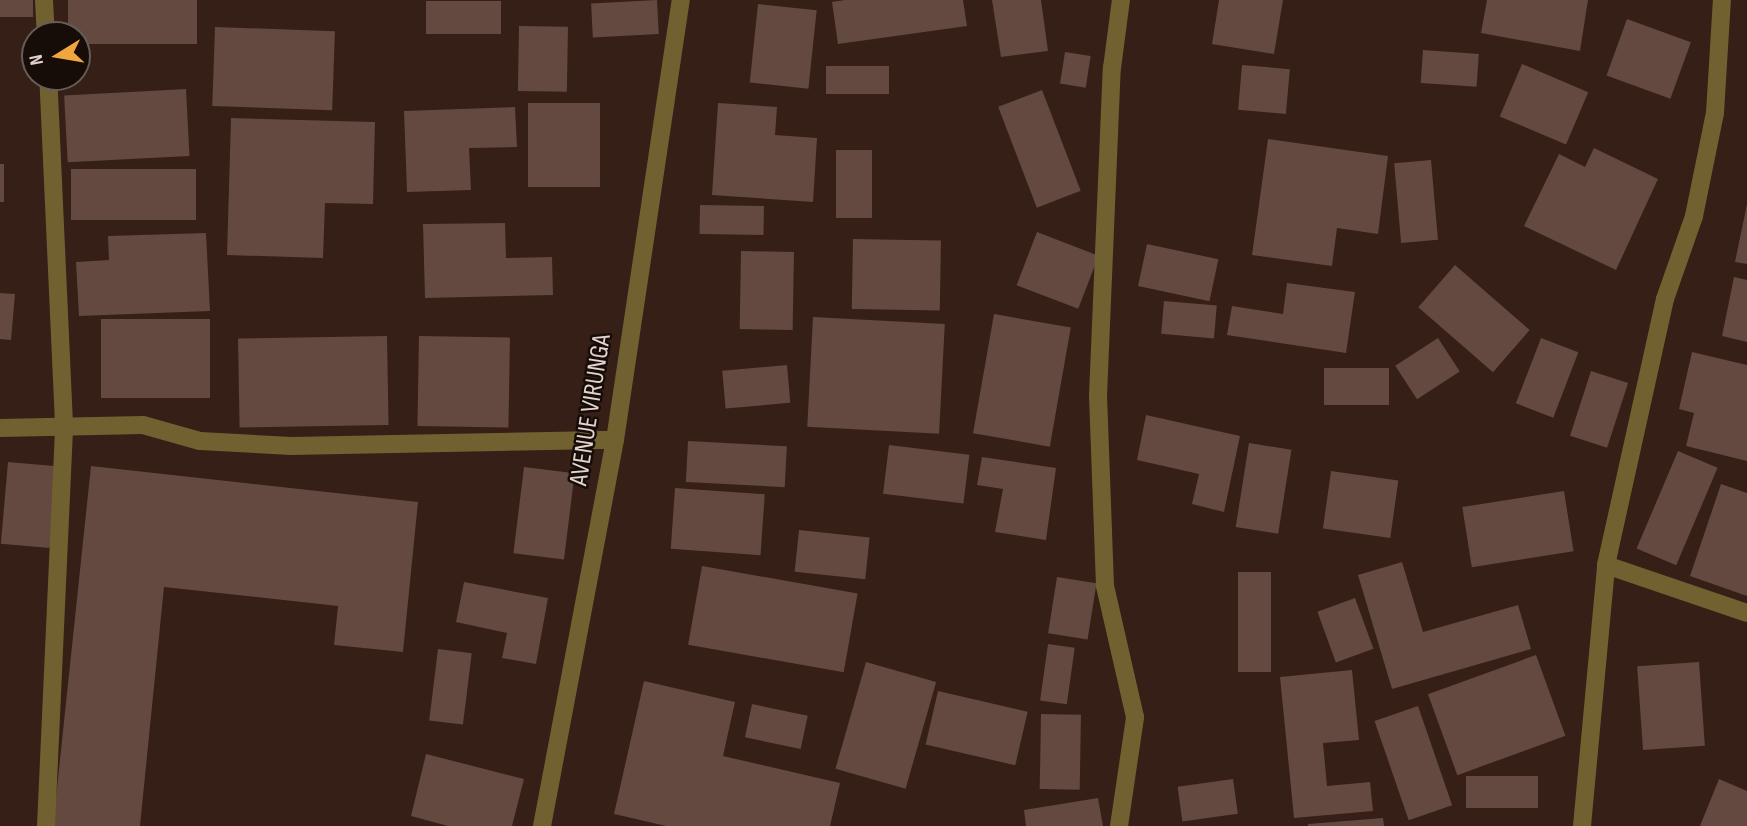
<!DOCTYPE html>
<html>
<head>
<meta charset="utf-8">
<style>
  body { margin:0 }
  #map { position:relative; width:1747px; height:826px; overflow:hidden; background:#351f16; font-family:"Sofia Sans Condensed",sans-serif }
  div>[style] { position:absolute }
  .building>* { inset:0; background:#63493f; transform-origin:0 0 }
  .street>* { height:18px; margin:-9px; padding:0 9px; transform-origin:9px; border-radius:9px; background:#716131 }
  span { translate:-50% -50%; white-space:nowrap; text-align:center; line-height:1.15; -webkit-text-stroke:5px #160c08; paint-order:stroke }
  .street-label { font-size:26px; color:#e4d4ce }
  .north { position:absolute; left:21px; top:21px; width:70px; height:70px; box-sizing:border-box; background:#160c08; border:2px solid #685c57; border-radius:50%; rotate:259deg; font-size:19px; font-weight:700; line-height:28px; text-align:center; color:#e4d4ce }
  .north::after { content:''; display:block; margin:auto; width:24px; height:32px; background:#f0a63f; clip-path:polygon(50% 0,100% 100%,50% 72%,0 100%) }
</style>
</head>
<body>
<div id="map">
  <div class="building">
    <div style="left:0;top:0;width:33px;height:17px"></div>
    <div style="clip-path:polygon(68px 0,197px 0,197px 44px,77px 44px,77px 35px,68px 35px)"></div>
    <div style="left:657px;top:0;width:34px;height:66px;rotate:87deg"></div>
    <div style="clip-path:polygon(845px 0,963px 0,967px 26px,838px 44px,832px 2px)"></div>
    <div style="clip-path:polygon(992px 0,1041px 0,1048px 51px,1001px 57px)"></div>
    <div style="clip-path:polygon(1219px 0,1283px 0,1274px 54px,1212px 44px)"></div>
    <div style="clip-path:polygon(1487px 0,1588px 0,1580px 51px,1481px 33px)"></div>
    <div style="left:426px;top:1px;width:75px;height:33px"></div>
    <div style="left:758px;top:4px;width:59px;height:79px;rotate:6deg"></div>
    <div style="left:1627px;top:19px;width:68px;height:60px;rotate:20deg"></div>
    <div style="left:519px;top:26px;width:49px;height:65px;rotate:1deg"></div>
    <div style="left:215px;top:27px;width:120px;height:79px;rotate:2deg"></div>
    <div style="left:1423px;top:50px;width:56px;height:33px;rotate:4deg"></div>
    <div style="left:1065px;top:52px;width:26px;height:32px;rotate:9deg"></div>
    <div style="left:1522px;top:64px;width:72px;height:57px;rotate:23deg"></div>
    <div style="left:1242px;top:65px;width:48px;height:45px;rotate:5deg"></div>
    <div style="left:826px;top:66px;width:63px;height:28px"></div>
    <div style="left:186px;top:89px;width:67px;height:122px;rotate:87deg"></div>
    <div style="left:1042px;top:90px;width:108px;height:47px;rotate:69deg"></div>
    <div style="left:528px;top:103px;width:72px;height:84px"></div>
    <div style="clip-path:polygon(718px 103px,777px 107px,775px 135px,817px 138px,813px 202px,712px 195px)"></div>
    <div style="clip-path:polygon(515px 107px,517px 147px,469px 148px,471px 190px,407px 192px,404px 111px)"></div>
    <div style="clip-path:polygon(231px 118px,375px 122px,373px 204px,325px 203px,323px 258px,227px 255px)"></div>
    <div style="clip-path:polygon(1268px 139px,1388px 156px,1378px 234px,1337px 228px,1332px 266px,1252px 255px)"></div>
    <div style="clip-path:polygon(1594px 148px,1658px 179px,1616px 270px,1524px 226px,1559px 154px,1585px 167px)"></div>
    <div style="left:836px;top:150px;width:36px;height:68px"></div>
    <div style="left:1431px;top:160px;width:80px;height:37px;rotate:85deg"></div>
    <div style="left:0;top:164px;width:4px;height:38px"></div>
    <div style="left:71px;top:169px;width:125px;height:51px"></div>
    <div style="clip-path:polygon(1747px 204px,1747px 264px,1735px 262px)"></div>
    <div style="left:700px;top:205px;width:64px;height:29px;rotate:1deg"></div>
    <div style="clip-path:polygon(505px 223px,506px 258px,552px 257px,553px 295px,425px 298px,423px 224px)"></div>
    <div style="left:1037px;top:232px;width:66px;height:57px;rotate:21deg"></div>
    <div style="clip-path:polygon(206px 233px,210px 311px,79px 316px,76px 262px,109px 260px,108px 236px)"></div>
    <div style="left:853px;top:239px;width:88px;height:70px;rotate:1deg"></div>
    <div style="left:1147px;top:244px;width:73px;height:43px;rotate:12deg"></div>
    <div style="left:741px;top:251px;width:53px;height:78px;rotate:1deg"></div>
    <div style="left:1455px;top:265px;width:99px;height:56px;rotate:41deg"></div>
    <div style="clip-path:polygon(1734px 277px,1747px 280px,1747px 342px,1722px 336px)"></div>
    <div style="clip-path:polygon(1287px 283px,1355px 292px,1346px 353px,1227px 335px,1232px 306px,1283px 314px)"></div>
    <div style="clip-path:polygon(0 293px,15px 294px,11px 340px,0 339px)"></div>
    <div style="left:1164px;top:301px;width:53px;height:33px;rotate:5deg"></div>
    <div style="left:994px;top:314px;width:78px;height:121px;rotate:10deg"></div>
    <div style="left:813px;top:317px;width:132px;height:110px;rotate:3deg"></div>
    <div style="left:210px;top:319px;width:79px;height:109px;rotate:90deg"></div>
    <div style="left:387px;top:336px;width:89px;height:149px;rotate:89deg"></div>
    <div style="left:419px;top:336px;width:91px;height:90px;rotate:1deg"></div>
    <div style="left:1438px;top:338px;width:40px;height:51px;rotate:57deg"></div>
    <div style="left:1541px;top:338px;width:40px;height:70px;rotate:21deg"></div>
    <div style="clip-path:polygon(1692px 352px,1747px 365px,1747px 461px,1686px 446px,1694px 413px,1679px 409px)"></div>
    <div style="left:787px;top:365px;width:38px;height:65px;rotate:85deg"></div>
    <div style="left:1324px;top:368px;width:65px;height:37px"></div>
    <div style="left:1591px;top:371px;width:39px;height:68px;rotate:18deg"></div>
    <div style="clip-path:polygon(1146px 415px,1240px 436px,1224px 512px,1192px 504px,1199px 474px,1137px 460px)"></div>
    <div style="left:688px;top:441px;width:99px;height:41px;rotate:3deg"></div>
    <div style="left:1249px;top:443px;width:43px;height:85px;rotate:9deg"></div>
    <div style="left:889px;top:445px;width:81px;height:49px;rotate:7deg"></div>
    <div style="left:1678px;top:451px;width:43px;height:106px;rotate:23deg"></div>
    <div style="clip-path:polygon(982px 457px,1056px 468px,1046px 540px,995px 532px,1003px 489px,977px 485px)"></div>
    <div style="left:8px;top:462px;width:49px;height:82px;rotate:5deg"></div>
    <div style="clip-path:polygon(91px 466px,418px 502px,403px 652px,334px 645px,338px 606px,164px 587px,140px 826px,53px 826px)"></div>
    <div style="left:524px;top:467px;width:51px;height:87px;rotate:7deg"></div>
    <div style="left:1331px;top:471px;width:68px;height:58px;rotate:8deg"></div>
    <div style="clip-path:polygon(1721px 484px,1747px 493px,1747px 596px,1690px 576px)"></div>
    <div style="left:675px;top:488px;width:90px;height:61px;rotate:4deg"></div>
    <div style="left:1564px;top:491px;width:61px;height:103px;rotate:81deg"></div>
    <div style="left:799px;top:530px;width:71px;height:42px;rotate:6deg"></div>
    <div style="clip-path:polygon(1402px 562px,1423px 632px,1518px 605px,1531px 649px,1392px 689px,1358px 575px)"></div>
    <div style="left:702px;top:566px;width:158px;height:80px;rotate:10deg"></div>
    <div style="left:1238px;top:572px;width:33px;height:100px"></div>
    <div style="left:1057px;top:577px;width:40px;height:57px;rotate:9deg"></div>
    <div style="clip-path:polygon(464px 582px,548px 598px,536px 664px,502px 658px,507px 633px,456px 622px)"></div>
    <div style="left:1355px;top:598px;width:54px;height:40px;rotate:70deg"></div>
    <div style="left:1048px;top:644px;width:27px;height:57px;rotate:8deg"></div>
    <div style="left:438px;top:649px;width:34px;height:72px;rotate:7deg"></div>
    <div style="left:1536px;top:655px;width:86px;height:115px;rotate:70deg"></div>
    <div style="left:866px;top:662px;width:73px;height:111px;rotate:16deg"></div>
    <div style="left:1699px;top:662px;width:84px;height:62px;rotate:86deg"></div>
    <div style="clip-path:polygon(1352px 670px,1359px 740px,1323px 743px,1327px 786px,1370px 782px,1373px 811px,1294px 818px,1280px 677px)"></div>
    <div style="clip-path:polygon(644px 681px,735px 702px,723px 756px,840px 783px,830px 826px,666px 826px,614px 814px)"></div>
    <div style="left:938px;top:691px;width:92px;height:55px;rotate:13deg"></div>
    <div style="left:752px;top:704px;width:57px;height:34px;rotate:12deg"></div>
    <div style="left:1418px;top:706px;width:105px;height:46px;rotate:71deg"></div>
    <div style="left:1041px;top:714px;width:40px;height:75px;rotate:1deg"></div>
    <div style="clip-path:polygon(426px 754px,524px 779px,512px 826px,448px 826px,411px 816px)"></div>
    <div style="left:1538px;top:776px;width:32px;height:72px;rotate:90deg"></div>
    <div style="left:1233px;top:779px;width:35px;height:56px;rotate:82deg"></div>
    <div style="clip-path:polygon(1719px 779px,1747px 791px,1747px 826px,1700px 826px)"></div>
    <div style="clip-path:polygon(1098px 798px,1103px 826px,1026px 826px,1024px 810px)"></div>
    <div style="clip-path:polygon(1383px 818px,1384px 826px,1308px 826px,1308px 824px)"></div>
  </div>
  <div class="street">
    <div style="left:44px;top:0;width:35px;rotate:87deg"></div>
    <div style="left:0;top:428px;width:143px;rotate:-1.2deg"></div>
    <div style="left:143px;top:425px;width:59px;rotate:15.7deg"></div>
    <div style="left:200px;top:441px;width:91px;rotate:3.1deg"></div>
    <div style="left:291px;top:446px;width:324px;rotate:-1.1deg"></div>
    <div style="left:1606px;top:565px;width:149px;rotate:18.8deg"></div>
    <div style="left:46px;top:826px;width:402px;rotate:-87.4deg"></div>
    <div style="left:64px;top:424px;width:347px;rotate:-92.6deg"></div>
    <div style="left:542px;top:826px;width:393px;rotate:-79.3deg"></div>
    <div style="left:615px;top:440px;width:445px;rotate:-81.5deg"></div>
    <div style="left:1119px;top:826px;width:110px;rotate:-81.6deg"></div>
    <div style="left:1135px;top:717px;width:134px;rotate:-102.9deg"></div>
    <div style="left:1105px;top:586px;width:190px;rotate:-92.1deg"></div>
    <div style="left:1098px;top:396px;width:328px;rotate:-87.6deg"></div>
    <div style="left:1112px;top:68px;width:69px;rotate:-82.5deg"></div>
    <div style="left:1582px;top:826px;width:262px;rotate:-84.7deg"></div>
    <div style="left:1606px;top:565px;width:272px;rotate:-77.5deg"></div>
    <div style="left:1665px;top:299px;width:88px;rotate:-70.7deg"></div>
    <div style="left:1694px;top:216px;width:105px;rotate:-78.5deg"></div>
    <div style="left:1715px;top:113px;width:113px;rotate:-86.5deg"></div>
  </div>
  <div class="street-label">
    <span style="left:591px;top:410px;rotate:-81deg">AVENUE VIRUNGA</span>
  </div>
  <div class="north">N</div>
</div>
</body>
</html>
